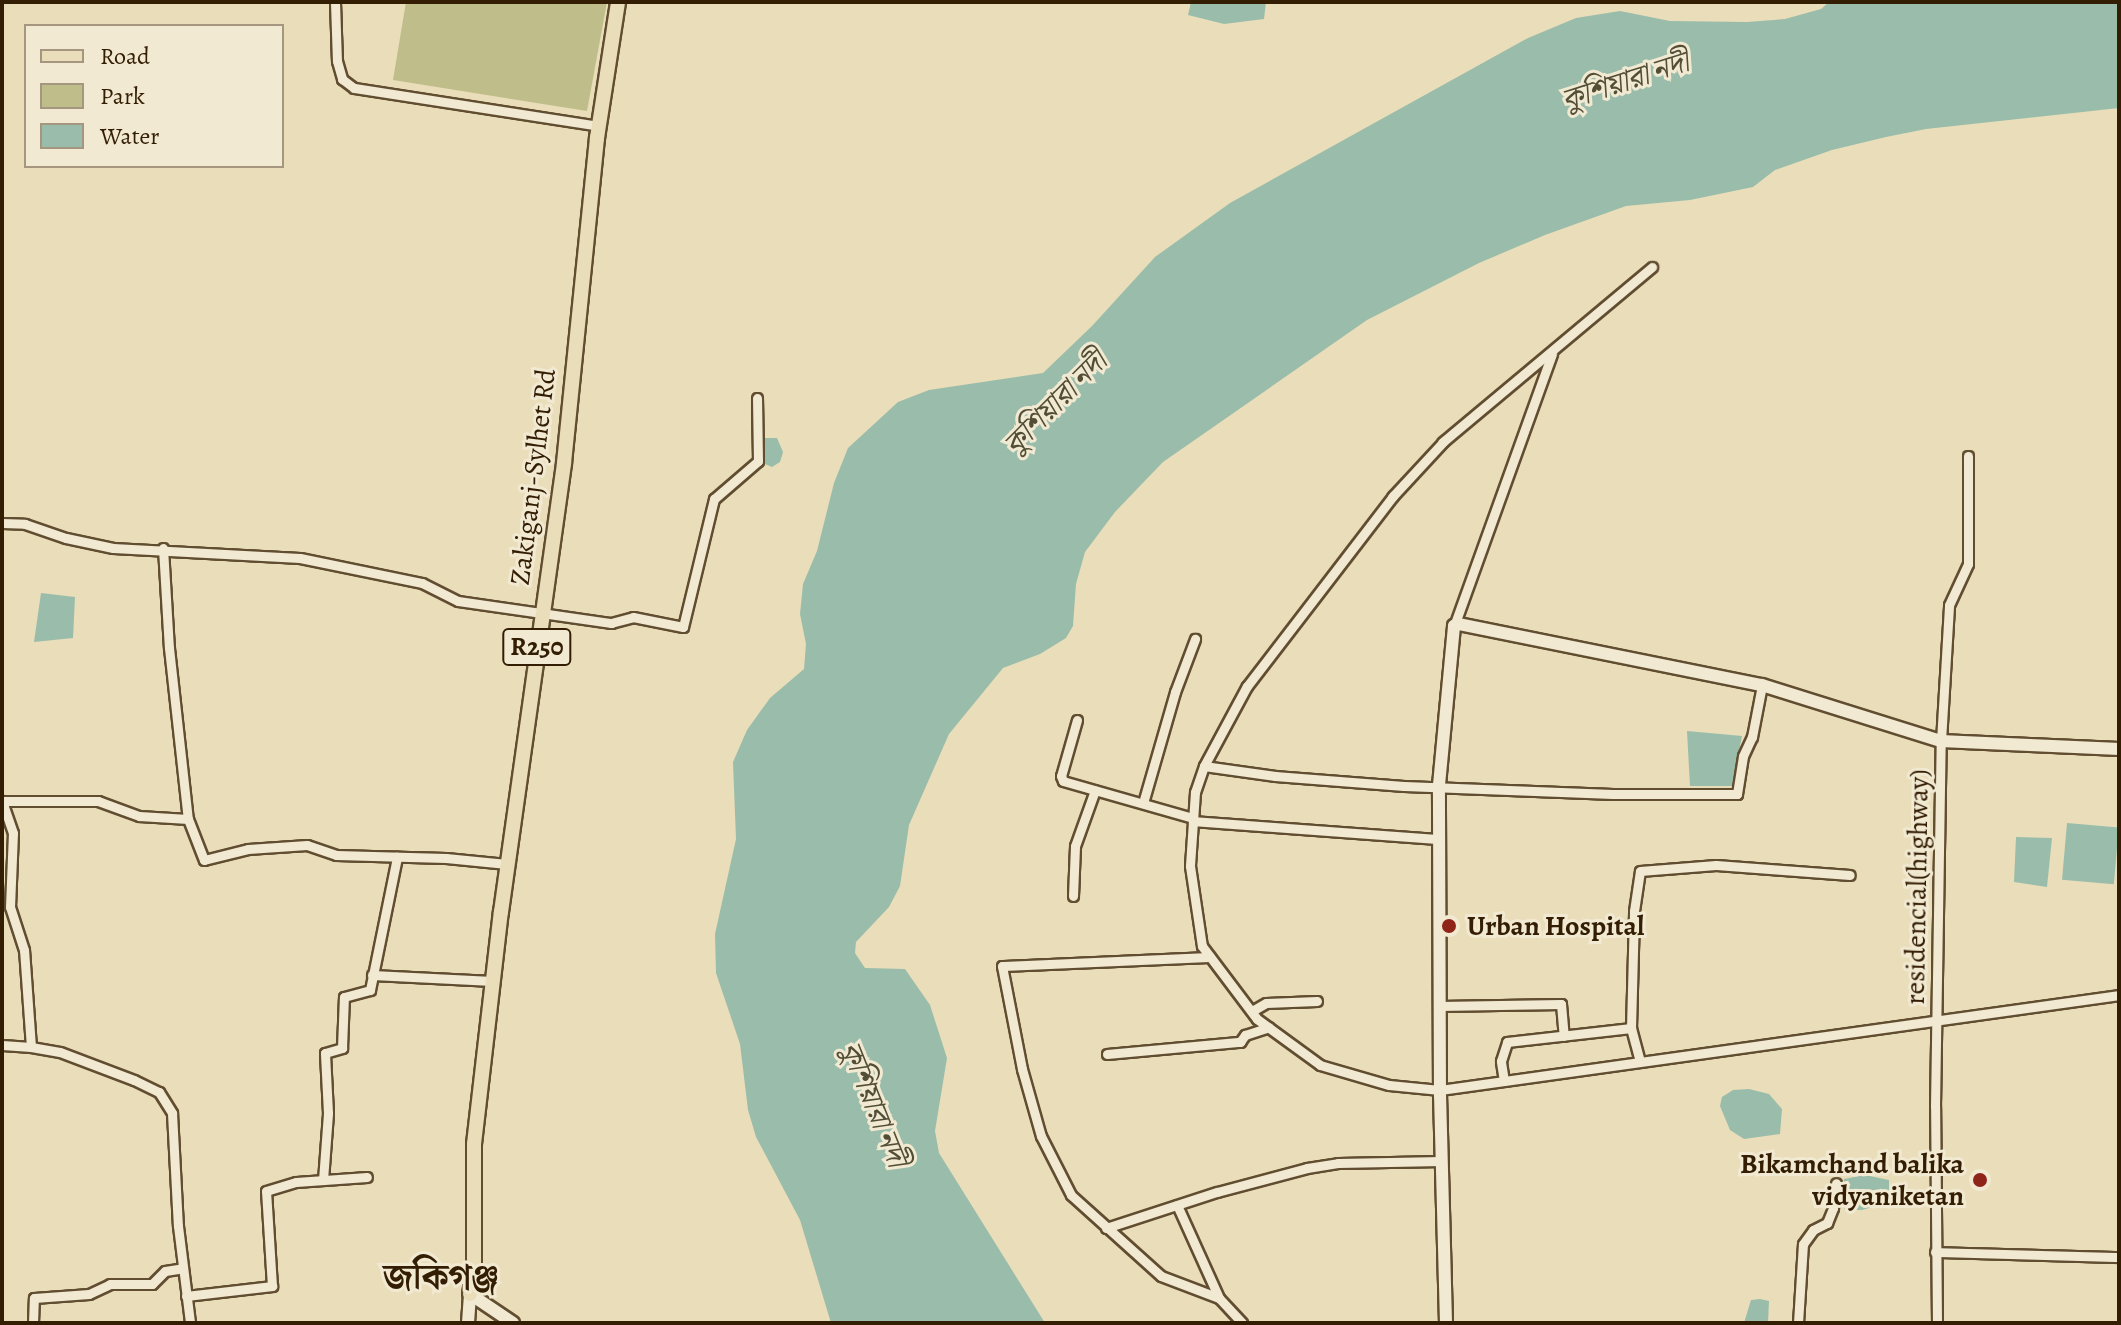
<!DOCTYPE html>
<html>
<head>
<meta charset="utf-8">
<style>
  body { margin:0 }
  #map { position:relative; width:2121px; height:1325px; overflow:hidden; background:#eaddb9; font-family:Alegreya,"Noto Serif Bengali",serif }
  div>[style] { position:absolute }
  .green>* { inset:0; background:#bfbe8a }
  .water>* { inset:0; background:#99bdaa; transform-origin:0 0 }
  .roads { filter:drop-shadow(2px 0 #614d30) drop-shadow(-2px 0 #614d30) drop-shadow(0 2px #614d30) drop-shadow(0 -2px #614d30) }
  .street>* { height:9px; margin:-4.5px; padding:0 4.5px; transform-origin:4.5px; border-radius:4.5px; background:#f1e9d2 }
  .secondary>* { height:12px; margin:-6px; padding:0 6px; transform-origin:6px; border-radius:6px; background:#f1e9d2 }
  .primary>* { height:14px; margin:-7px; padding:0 7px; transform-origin:7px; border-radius:7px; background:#eaddb9 }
  .dots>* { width:22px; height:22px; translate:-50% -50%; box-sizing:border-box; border:4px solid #f1e9d2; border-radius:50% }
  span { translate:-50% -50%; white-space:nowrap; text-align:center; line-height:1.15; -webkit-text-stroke:6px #f1e9d2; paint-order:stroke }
  .shield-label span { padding:2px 6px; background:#f1e9d2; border:2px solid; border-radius:6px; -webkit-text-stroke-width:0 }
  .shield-label { font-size:26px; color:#331d03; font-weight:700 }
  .street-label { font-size:28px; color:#331d03 }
  .poi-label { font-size:28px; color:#331d03; font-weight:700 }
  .left { translate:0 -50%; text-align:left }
  .right { translate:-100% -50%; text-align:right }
  .water-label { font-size:30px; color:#524d35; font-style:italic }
  .district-label { font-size:36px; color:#331d03; font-weight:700 }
  .frame { position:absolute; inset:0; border:4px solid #331d03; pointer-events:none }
  .legend { position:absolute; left:24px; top:24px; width:260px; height:144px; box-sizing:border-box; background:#f1e9d2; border:2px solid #a5977f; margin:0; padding:10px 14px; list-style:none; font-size:24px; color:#331d03 }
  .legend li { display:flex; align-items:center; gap:16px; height:40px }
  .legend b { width:40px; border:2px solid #a5977f }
</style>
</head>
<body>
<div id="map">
  <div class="green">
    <div style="clip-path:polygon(406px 2px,607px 2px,587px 111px,393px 80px)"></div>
  </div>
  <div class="water">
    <div style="clip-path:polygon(1191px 2px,1266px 2px,1264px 19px,1224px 24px,1188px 15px)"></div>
    <div style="clip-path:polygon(1829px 2px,2119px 2px,2119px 108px,1926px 129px,1886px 137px,1832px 150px,1775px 170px,1753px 187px,1690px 200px,1626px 206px,1545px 235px,1479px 263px,1367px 320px,1163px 462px,1115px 512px,1085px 552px,1076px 584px,1073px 626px,1066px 638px,1040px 654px,1003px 668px,949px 734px,909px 825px,900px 886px,889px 907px,856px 942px,855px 953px,865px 968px,905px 969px,930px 1005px,947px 1058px,935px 1131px,939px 1153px,1045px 1323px,831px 1323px,800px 1220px,756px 1137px,748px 1110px,740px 1044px,716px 973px,715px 934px,736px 839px,733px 762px,747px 730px,770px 698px,804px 669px,806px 644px,800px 614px,803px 584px,817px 551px,834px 483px,848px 448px,898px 402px,929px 390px,1043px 373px,1092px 326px,1155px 257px,1230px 203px,1528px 38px,1576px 18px,1620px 11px,1670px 21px,1747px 22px,1785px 19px,1821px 9px)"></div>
    <div style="clip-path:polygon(765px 438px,777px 438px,783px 452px,780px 462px,772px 467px,765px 464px)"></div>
    <div style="clip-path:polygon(41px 593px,75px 597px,73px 638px,34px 642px)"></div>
    <div style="clip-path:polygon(1687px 731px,1742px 736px,1732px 786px,1690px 786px)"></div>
    <div style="left:2067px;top:823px;width:52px;height:57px;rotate:5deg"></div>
    <div style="clip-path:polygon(2016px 837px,2052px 838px,2047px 887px,2014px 882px)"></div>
    <div style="clip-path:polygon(1749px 1089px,1769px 1094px,1782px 1109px,1780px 1134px,1744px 1139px,1730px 1130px,1720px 1106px,1722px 1097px,1733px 1090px)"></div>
    <div style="clip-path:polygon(1865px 1175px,1889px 1180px,1889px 1195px,1883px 1204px,1862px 1210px,1845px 1210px,1841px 1198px,1844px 1179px)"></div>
    <div style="clip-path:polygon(1760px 1299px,1769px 1301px,1768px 1323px,1744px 1323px,1751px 1300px)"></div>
  </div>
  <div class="roads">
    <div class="street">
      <div style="left:335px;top:2px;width:59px;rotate:88.1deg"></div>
      <div style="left:337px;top:61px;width:19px;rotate:74deg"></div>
      <div style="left:342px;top:79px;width:15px;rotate:37deg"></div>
      <div style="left:354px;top:88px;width:248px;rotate:8.8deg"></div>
      <div style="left:1652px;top:267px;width:273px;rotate:140.1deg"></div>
      <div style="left:1443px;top:442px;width:74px;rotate:132.8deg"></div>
      <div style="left:1393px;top:496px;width:240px;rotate:127.5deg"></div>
      <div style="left:1247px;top:686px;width:91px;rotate:118.3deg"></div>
      <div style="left:1204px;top:766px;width:28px;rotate:109deg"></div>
      <div style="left:1195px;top:792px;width:74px;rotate:93.9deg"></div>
      <div style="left:1190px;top:866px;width:81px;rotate:81.5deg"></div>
      <div style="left:1202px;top:946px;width:91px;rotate:53deg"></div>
      <div style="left:1257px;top:1019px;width:78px;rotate:36.1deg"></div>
      <div style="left:1320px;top:1065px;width:72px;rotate:16.2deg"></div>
      <div style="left:1389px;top:1085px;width:51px;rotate:5.6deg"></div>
      <div style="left:1440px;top:1090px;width:686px;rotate:-7.96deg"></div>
      <div style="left:2px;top:523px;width:23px;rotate:2deg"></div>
      <div style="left:25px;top:524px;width:43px;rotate:18.9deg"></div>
      <div style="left:66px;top:538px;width:48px;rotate:12deg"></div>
      <div style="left:113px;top:548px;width:187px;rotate:3.1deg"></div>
      <div style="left:300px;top:558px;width:125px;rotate:11.6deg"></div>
      <div style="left:422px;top:583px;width:40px;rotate:26.6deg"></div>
      <div style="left:458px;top:601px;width:155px;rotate:8.2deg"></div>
      <div style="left:611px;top:623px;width:23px;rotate:-15deg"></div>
      <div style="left:633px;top:617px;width:51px;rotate:11.3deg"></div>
      <div style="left:683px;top:627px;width:132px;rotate:-76.4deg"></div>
      <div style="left:714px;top:499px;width:58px;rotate:-40.8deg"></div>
      <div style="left:758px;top:461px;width:63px;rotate:-90.9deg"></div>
      <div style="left:163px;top:548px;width:100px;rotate:86.6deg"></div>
      <div style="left:169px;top:648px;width:172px;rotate:83.7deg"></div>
      <div style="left:188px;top:819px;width:44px;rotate:68.7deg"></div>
      <div style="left:204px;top:860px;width:45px;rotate:-14deg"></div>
      <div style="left:248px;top:849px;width:59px;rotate:-3.9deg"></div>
      <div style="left:307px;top:845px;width:31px;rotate:19deg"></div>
      <div style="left:336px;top:855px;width:110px;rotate:1.6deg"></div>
      <div style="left:446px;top:858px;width:61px;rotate:5.6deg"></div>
      <div style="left:1454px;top:626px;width:289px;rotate:-70.2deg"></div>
      <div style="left:1077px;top:720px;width:58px;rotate:105.9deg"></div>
      <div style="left:1061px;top:776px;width:5px;rotate:68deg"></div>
      <div style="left:1063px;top:781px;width:135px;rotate:15.9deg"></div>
      <div style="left:1204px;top:766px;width:72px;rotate:8deg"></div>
      <div style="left:1275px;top:776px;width:129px;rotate:4.4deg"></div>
      <div style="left:1404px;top:786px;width:209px;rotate:2.2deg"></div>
      <div style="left:1613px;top:794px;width:124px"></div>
      <div style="left:1737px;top:794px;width:38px;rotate:-81deg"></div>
      <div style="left:1743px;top:756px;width:21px;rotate:-65deg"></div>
      <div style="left:1752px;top:737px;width:53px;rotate:-79.1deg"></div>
      <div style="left:1143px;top:803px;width:116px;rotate:-73.9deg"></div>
      <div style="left:1175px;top:692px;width:57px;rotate:-69.3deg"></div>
      <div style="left:1193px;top:821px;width:247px;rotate:4.2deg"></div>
      <div style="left:1073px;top:896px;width:50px;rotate:-87.7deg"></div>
      <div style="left:1075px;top:846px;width:59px;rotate:-70.3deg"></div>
      <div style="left:1210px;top:957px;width:208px;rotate:177.5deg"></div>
      <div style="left:1002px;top:966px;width:105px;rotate:79deg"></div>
      <div style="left:1022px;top:1069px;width:70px;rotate:74.2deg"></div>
      <div style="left:1041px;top:1136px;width:66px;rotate:63deg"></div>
      <div style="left:1071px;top:1195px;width:121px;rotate:42deg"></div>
      <div style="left:1161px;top:1276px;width:62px;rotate:20.8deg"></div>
      <div style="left:1219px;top:1298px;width:34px;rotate:47deg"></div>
      <div style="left:372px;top:975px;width:121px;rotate:2.8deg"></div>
      <div style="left:1439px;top:1006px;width:122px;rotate:-0.9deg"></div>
      <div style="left:1561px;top:1004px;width:32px;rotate:85deg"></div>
      <div style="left:1252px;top:1011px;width:16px;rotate:-30deg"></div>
      <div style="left:1266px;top:1003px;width:51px;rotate:-2.2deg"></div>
      <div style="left:1631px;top:1028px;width:117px;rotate:-88.5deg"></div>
      <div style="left:1634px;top:911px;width:40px;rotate:-81.5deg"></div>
      <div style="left:1640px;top:871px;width:76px;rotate:-4.5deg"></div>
      <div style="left:1716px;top:865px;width:134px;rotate:4.3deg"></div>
      <div style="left:2px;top:1045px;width:29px;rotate:4deg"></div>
      <div style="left:31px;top:1047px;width:97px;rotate:-94.1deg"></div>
      <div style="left:24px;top:950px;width:45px;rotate:-108deg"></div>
      <div style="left:10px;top:907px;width:74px;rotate:-87.7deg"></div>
      <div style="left:13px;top:833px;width:34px;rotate:-109deg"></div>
      <div style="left:2px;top:801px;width:96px"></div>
      <div style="left:98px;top:801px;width:44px;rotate:20.1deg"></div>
      <div style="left:139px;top:816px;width:49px;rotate:3.5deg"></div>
      <div style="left:31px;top:1047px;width:29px;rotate:10deg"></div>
      <div style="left:60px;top:1052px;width:79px;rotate:20.7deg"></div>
      <div style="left:134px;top:1080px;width:28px;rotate:26deg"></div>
      <div style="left:159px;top:1092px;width:25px;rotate:58deg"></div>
      <div style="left:172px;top:1113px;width:113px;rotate:87deg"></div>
      <div style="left:178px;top:1226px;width:98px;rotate:82.9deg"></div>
      <div style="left:1107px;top:1054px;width:134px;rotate:-5.2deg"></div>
      <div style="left:1240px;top:1042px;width:9px;rotate:-54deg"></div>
      <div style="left:1245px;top:1035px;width:25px;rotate:-18deg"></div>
      <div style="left:1504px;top:1081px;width:20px;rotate:-99deg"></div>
      <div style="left:1501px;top:1061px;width:20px;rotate:-72deg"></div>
      <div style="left:1507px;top:1042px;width:125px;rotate:-6.4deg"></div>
      <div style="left:1631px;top:1028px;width:34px;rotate:75deg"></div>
      <div style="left:323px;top:1180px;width:67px;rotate:-85.7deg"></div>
      <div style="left:328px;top:1113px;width:60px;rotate:-92.9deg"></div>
      <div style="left:325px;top:1053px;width:18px;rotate:-16deg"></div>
      <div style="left:342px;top:1048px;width:51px;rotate:-87.8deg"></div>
      <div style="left:344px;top:997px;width:27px;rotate:-15deg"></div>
      <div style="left:370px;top:990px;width:136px;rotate:-78.5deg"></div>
      <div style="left:1177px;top:1205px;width:102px;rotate:65.7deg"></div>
      <div style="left:1106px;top:1228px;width:117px;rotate:-18deg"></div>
      <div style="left:1217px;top:1192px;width:93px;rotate:-14.9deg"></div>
      <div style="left:1307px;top:1168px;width:31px;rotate:-9deg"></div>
      <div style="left:1338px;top:1163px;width:104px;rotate:-1.1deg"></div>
      <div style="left:1935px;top:1252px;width:184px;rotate:1.6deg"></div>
      <div style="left:186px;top:1296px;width:87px;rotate:-6.6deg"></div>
      <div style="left:272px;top:1286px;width:95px;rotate:-93.6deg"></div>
      <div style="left:266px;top:1191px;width:31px;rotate:-17deg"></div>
      <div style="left:296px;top:1182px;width:71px;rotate:-4deg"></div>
      <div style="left:33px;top:1323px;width:25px;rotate:-88deg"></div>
      <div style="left:34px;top:1298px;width:55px;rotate:-4.2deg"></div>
      <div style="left:89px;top:1294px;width:23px;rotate:-25deg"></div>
      <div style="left:110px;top:1284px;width:42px"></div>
      <div style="left:152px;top:1284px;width:18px;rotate:-45deg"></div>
      <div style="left:165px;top:1271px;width:18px;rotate:-9deg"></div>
      <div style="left:1798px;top:1323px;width:79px;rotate:-86.4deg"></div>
      <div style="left:1803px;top:1244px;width:17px;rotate:-54deg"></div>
      <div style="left:1813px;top:1230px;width:16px;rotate:-27deg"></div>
      <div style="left:1827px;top:1223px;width:16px;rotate:-68deg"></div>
      <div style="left:1833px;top:1208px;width:25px;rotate:-83deg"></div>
      <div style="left:1937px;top:1323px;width:217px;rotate:-90.5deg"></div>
      <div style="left:1935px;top:1106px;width:365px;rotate:-89.1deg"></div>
      <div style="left:1941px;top:741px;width:136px;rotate:-86.6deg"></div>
      <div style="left:1949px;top:605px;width:45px;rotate:-65.1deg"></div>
      <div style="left:1968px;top:564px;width:108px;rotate:-90deg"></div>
    </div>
    <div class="secondary">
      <div style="left:470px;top:1294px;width:52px;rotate:34deg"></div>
      <div style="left:468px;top:1323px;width:29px;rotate:-86deg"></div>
      <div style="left:1446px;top:1323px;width:227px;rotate:-91.5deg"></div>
      <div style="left:1440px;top:1096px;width:311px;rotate:-90.2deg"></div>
      <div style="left:1439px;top:785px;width:160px;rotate:-84.6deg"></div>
      <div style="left:1454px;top:626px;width:5px;rotate:-22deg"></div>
      <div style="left:1459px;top:624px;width:309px;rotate:11.4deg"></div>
      <div style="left:1762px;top:685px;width:188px;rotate:17.4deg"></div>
      <div style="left:1941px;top:741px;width:178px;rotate:2.6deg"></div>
    </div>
    <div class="primary">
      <div style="left:470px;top:1294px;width:22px;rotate:-80deg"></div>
      <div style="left:474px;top:1272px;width:128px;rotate:-90deg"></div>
      <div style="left:474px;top:1144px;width:234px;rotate:-83.4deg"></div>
      <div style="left:501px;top:912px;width:453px;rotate:-82deg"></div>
      <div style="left:564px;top:463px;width:327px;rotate:-84.2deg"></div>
      <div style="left:597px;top:138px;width:138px;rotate:-81.2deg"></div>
    </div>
  </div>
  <div class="dots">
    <div style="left:1449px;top:926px;background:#8f2418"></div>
    <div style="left:1980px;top:1180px;background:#8f2418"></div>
  </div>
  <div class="shield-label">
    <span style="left:537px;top:647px">R250</span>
  </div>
  <div class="street-label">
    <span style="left:533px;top:477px;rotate:-83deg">Zakiganj-Sylhet Rd</span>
    <span style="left:1917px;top:887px;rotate:-89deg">residencial(highway)</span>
  </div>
  <div class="poi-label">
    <span class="left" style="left:1467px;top:926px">Urban Hospital</span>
    <span class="right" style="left:1964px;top:1180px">Bikamchand balika<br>vidyaniketan</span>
  </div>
  <div class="water-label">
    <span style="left:1625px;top:81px;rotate:-18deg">কুশিয়ারা নদী</span>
    <span style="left:1055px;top:403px;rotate:-45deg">কুশিয়ারা নদী</span>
    <span style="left:874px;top:1104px;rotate:68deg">কুশিয়ারা নদী</span>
  </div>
  <div class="district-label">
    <span style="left:441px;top:1277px">জকিগঞ্জ</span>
  </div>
  <div class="frame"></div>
  <ul class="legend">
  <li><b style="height:10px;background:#eaddb9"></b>Road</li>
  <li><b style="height:22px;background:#bfbe8a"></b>Park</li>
  <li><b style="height:22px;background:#99bdaa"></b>Water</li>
  </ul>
</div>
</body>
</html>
